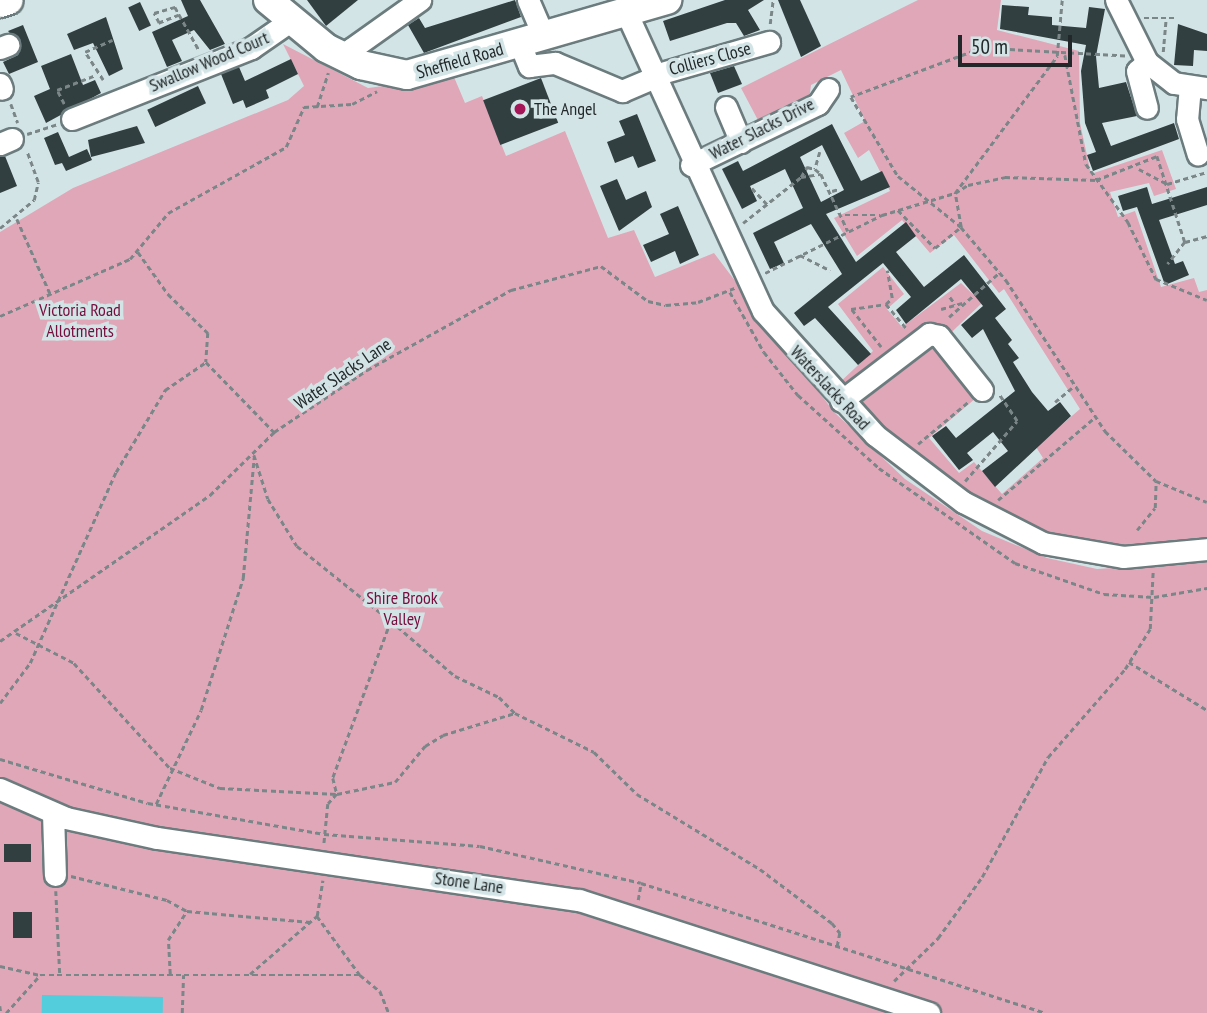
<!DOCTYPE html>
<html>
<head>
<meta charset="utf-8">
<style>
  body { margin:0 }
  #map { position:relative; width:1207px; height:1013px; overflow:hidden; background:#d3e4e7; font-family:"PT Sans Narrow",sans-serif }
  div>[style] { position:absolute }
  .green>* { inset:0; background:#dfa7b7 }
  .water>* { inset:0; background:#53ccdc; transform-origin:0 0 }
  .building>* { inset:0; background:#313f41; transform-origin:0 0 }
  .path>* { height:2.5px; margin-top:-1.25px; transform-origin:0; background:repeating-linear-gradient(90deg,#7b8688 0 5px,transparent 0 8.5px) }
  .roads { filter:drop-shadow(2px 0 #6c7c7e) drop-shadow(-2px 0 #6c7c7e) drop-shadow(0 2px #6c7c7e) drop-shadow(0 -2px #6c7c7e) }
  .minor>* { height:21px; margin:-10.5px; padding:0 10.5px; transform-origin:10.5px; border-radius:10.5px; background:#fff }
  .major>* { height:28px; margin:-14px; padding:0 14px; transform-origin:14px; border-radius:14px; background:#fff }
  .dots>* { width:19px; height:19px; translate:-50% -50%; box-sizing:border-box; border:4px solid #d3e4e7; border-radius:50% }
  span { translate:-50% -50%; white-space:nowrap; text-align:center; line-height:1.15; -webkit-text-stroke:7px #d3e4e7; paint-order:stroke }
  .street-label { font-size:18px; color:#222829 }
  .poi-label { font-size:18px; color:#222829 }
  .left { translate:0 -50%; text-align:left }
  .park-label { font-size:18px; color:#750e3d }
  .scale { position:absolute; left:958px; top:35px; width:114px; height:32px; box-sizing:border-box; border:4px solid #222829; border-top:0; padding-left:9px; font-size:21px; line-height:24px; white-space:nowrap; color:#222829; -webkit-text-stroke:5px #d3e4e7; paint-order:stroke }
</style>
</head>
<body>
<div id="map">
  <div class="green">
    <div style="clip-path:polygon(918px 0,1001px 0,997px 30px,1079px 51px,1080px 123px,1091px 174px,1162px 150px,1176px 189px,1154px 196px,1149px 183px,1110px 192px,1118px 217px,1135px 211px,1161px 287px,1194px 278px,1199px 292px,1207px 290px,1207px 543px,1104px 551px,1008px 522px,879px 430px,836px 386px,873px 351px,838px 304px,883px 267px,904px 294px,887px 309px,902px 327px,961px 283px,982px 303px,934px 349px,976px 398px,929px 438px,959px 473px,974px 462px,1002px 494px,1043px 458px,1036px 447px,1080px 409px,1004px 289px,999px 293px,954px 235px,930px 253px,902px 220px,857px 256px,834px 218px,890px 191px,869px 150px,858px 158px,844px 133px,865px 121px,841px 70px,811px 85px,809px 100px,760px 124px,741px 88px)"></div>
    <div style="clip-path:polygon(283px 44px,368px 88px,454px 77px,465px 103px,482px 96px,506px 156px,565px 131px,608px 238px,634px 230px,655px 277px,714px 253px,834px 412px,905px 479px,982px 531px,1047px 558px,1097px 569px,1207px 562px,1207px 1013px,0 1013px,0 232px,73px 188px,288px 100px,304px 86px)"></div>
  </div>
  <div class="water">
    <div style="left:42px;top:995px;width:121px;height:18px;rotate:1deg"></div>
  </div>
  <div class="building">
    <div style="clip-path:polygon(181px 0,200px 0,225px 44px,210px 50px,194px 30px,172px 40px,182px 61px,167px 67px,152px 32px,188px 16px)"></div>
    <div style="clip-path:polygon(307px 0,358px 0,326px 26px)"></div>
    <div style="clip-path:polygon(515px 0,521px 17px,424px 53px,408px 25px,419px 18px,425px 28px)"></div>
    <div style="clip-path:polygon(725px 0,764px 0,748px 10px,760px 30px,744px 36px,736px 23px,727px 23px,670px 41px,663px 21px)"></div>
    <div style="clip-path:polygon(778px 0,800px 0,821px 46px,801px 57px)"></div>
    <div style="left:140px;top:2px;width:26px;height:13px;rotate:65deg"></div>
    <div style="clip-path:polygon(1002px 5px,1029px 7px,1028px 15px,1052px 17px,1052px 25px,1086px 28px,1089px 7px,1105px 9px,1096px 56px,1099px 88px,1126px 82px,1137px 116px,1102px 123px,1111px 146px,1174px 123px,1179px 139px,1093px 171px,1087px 155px,1096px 152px,1085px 123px,1081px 71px,1086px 45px,1000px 29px)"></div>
    <div style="clip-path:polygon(106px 17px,123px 69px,109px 76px,93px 43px,74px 50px,67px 34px)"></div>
    <div style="clip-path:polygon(1178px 24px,1207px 34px,1207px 51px,1194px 50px,1193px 66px,1174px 65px)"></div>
    <div style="clip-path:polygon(23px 25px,38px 62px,9px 74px,3px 62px,18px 55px,21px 46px,8px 31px)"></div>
    <div style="clip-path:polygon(71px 54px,83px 85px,95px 80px,101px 93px,46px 123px,34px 96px,50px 89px,41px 66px)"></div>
    <div style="clip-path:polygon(291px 59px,298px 74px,266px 90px,269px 98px,246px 108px,243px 100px,233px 104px,221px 74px,239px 67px,245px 81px)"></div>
    <div style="clip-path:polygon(734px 66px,742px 84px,718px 93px,710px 73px)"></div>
    <div style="left:541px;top:78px;width:48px;height:62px;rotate:69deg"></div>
    <div style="left:198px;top:86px;width:19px;height:56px;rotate:65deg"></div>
    <div style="clip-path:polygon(637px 114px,656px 161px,638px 168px,633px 156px,615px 163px,607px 142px,625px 135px,619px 121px)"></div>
    <div style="clip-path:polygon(evenodd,832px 124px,861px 181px,882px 171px,890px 187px,826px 214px,856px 262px,906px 222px,916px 236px,896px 252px,924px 287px,964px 255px,1006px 309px,995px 318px,1012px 340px,1008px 344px,1019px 358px,1013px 362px,1032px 392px,1048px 411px,1060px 402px,1071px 416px,995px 487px,982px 471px,1008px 451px,993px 432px,967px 453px,973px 460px,959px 470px,932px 436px,946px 426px,956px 438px,1015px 391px,983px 329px,972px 338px,961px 325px,983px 306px,961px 279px,906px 324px,896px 310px,911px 297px,883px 263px,828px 307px,871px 354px,858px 365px,815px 318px,804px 326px,794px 313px,842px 274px,811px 224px,774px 242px,784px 263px,770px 269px,753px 233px,803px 208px,785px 169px,750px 186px,757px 201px,742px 209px,722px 169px,738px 161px,743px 171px,832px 124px,822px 145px,844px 190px,821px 202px,800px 157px,822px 145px)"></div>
    <div style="clip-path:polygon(137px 126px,145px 143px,91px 157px,88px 140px)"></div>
    <div style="clip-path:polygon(58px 132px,69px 157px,87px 149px,92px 160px,66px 171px,62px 163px,55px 165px,44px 138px)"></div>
    <div style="clip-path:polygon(5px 156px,17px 186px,0 193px,0 157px)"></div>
    <div style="clip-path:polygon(617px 179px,626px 200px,646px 191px,652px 207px,619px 231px,600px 186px)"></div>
    <div style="clip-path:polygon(1147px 187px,1152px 204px,1207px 187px,1207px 205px,1159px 220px,1175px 264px,1183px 261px,1189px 275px,1165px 285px,1137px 207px,1123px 211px,1118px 196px)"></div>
    <div style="clip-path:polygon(678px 206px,699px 255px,680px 264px,675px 251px,651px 262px,643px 245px,669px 234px,660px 214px)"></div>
    <div style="left:4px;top:844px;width:27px;height:18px"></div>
    <div style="left:13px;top:912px;width:19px;height:26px"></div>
  </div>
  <div class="path">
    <div style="left:179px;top:15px;width:22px;rotate:158deg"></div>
    <div style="left:159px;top:23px;width:11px;rotate:-117deg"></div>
    <div style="left:154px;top:13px;width:22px;rotate:-16deg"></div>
    <div style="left:175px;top:7px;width:49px;rotate:60.8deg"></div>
    <div style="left:1144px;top:18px;width:34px"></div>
    <div style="left:770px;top:24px;width:24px;rotate:-83deg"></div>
    <div style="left:1163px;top:52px;width:33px;rotate:-85deg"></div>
    <div style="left:1065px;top:55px;width:111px;rotate:79.1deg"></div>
    <div style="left:1086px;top:164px;width:72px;rotate:54.1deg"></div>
    <div style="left:1128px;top:222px;width:64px;rotate:63.8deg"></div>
    <div style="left:1156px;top:279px;width:55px;rotate:22.4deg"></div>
    <div style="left:1125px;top:56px;width:143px;rotate:-176.8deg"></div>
    <div style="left:982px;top:48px;width:140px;rotate:159.5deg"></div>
    <div style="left:851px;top:97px;width:92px;rotate:59.3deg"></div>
    <div style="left:898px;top:176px;width:81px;rotate:39deg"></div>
    <div style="left:961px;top:227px;width:70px;rotate:49.7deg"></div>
    <div style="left:1006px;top:280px;width:181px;rotate:56.7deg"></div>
    <div style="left:1105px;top:431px;width:71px;rotate:44.4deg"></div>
    <div style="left:1156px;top:481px;width:55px;rotate:22.4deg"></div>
    <div style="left:103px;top:80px;width:33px;rotate:-123deg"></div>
    <div style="left:85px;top:52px;width:30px;rotate:-24deg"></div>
    <div style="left:11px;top:104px;width:20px;rotate:70deg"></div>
    <div style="left:64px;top:104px;width:16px;rotate:-117deg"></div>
    <div style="left:57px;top:90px;width:42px;rotate:-21deg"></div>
    <div style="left:317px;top:107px;width:36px;rotate:-72deg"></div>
    <div style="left:27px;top:134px;width:32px;rotate:-18deg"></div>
    <div style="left:820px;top:152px;width:18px;rotate:106deg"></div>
    <div style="left:815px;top:169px;width:8px;rotate:40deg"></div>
    <div style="left:1139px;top:169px;width:32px;rotate:28deg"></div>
    <div style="left:1167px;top:184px;width:42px;rotate:-16.7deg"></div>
    <div style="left:801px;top:177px;width:12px;rotate:-59deg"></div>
    <div style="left:807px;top:167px;width:8px;rotate:14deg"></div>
    <div style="left:752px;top:188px;width:23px;rotate:47deg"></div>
    <div style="left:832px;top:191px;width:7px;rotate:-16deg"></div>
    <div style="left:898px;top:210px;width:53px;rotate:45.8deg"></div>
    <div style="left:935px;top:248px;width:33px;rotate:-39deg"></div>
    <div style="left:961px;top:227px;width:35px;rotate:-100deg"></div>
    <div style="left:955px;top:193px;width:15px;rotate:-32deg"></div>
    <div style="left:968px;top:185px;width:38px;rotate:-12deg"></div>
    <div style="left:1005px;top:177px;width:91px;rotate:1.9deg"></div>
    <div style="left:1096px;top:180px;width:66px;rotate:-21.5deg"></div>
    <div style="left:1157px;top:156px;width:90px;rotate:72deg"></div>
    <div style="left:1185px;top:242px;width:28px;rotate:128deg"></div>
    <div style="left:845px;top:215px;width:35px"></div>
    <div style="left:17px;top:219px;width:81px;rotate:66deg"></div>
    <div style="left:743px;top:223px;width:74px;rotate:-38.4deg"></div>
    <div style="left:801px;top:177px;width:20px;rotate:-9deg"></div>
    <div style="left:821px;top:174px;width:63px;rotate:64.7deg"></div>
    <div style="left:0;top:228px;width:44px;rotate:-39.5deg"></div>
    <div style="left:34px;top:200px;width:18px;rotate:-77deg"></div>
    <div style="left:38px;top:182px;width:33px;rotate:-110deg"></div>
    <div style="left:1185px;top:242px;width:23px;rotate:-15deg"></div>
    <div style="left:138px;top:252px;width:52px;rotate:54.5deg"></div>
    <div style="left:168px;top:294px;width:56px;rotate:44.3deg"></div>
    <div style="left:208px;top:333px;width:29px;rotate:94deg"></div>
    <div style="left:206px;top:362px;width:98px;rotate:45.8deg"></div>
    <div style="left:800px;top:255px;width:34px;rotate:27deg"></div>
    <div style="left:765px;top:273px;width:131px;rotate:-26.4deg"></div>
    <div style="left:882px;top:215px;width:76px;rotate:-16.8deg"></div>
    <div style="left:955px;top:193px;width:171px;rotate:-53.3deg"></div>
    <div style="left:1057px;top:56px;width:56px;rotate:-84.9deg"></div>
    <div style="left:730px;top:292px;width:69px;rotate:60.5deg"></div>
    <div style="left:764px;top:352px;width:55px;rotate:51.7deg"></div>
    <div style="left:798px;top:395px;width:109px;rotate:42deg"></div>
    <div style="left:879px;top:468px;width:166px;rotate:34.9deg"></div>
    <div style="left:1015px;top:563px;width:94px;rotate:19.2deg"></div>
    <div style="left:1104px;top:594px;width:50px;rotate:3.4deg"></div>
    <div style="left:1154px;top:597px;width:54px;rotate:-9.6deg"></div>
    <div style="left:950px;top:297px;width:9px;rotate:54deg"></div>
    <div style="left:886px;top:304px;width:8px;rotate:-45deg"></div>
    <div style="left:892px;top:298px;width:28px;rotate:-100deg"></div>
    <div style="left:941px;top:309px;width:25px;rotate:-16deg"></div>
    <div style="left:0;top:316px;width:142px;rotate:-23.7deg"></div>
    <div style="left:130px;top:259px;width:60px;rotate:-50.4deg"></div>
    <div style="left:168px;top:213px;width:135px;rotate:-29.2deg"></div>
    <div style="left:286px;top:147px;width:44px;rotate:-65.8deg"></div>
    <div style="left:304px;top:107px;width:48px;rotate:-3.6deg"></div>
    <div style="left:352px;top:104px;width:28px;rotate:-27deg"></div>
    <div style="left:949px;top:317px;width:68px;rotate:-41.4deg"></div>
    <div style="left:881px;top:347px;width:48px;rotate:-128.3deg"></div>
    <div style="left:851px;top:309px;width:35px;rotate:-8deg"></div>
    <div style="left:886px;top:304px;width:31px;rotate:50deg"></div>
    <div style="left:1055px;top:402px;width:23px;rotate:-40deg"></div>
    <div style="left:918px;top:444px;width:67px;rotate:-40.1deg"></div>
    <div style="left:254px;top:455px;width:46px;rotate:72.3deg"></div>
    <div style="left:268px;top:499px;width:55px;rotate:58.3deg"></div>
    <div style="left:297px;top:546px;width:120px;rotate:38.6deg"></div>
    <div style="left:391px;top:621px;width:167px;rotate:110.3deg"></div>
    <div style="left:333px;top:778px;width:16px;rotate:76deg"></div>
    <div style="left:337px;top:794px;width:13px;rotate:132deg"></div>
    <div style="left:328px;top:804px;width:41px;rotate:95.6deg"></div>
    <div style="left:965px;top:481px;width:79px;rotate:-49.1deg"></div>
    <div style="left:1017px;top:421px;width:32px;rotate:-124deg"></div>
    <div style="left:998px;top:500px;width:126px;rotate:-40.5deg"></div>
    <div style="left:1137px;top:530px;width:28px;rotate:-51deg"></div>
    <div style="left:1155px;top:508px;width:27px;rotate:-88deg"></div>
    <div style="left:391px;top:621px;width:84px;rotate:40.7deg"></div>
    <div style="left:455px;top:676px;width:49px;rotate:25.5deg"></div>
    <div style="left:499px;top:697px;width:23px;rotate:45deg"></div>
    <div style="left:16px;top:633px;width:65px;rotate:27.3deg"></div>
    <div style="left:74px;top:663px;width:142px;rotate:47.6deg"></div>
    <div style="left:170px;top:768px;width:54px;rotate:21.8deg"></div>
    <div style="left:220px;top:788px;width:117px;rotate:2.9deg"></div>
    <div style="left:337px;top:794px;width:59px;rotate:-11.7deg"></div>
    <div style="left:395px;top:782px;width:47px;rotate:-50.2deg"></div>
    <div style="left:425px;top:746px;width:21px;rotate:-31deg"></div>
    <div style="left:443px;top:735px;width:75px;rotate:-17deg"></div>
    <div style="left:515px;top:713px;width:88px;rotate:26.3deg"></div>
    <div style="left:594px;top:752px;width:60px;rotate:44.3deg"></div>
    <div style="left:637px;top:794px;width:144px;rotate:31.4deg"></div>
    <div style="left:760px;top:869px;width:90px;rotate:36.9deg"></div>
    <div style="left:832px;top:923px;width:13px;rotate:51deg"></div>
    <div style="left:840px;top:933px;width:16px;rotate:101deg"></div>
    <div style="left:0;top:641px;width:256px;rotate:-34.8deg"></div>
    <div style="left:210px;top:495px;width:90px;rotate:-44.5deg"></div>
    <div style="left:274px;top:432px;width:112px;rotate:-33.7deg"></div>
    <div style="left:367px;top:370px;width:165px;rotate:-29.1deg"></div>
    <div style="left:511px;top:290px;width:93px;rotate:-14.9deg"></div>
    <div style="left:601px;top:266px;width:59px;rotate:36.7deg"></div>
    <div style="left:648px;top:301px;width:18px;rotate:13deg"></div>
    <div style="left:666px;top:305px;width:32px;rotate:-5deg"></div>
    <div style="left:698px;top:302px;width:40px;rotate:-21deg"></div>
    <div style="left:1129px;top:662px;width:92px;rotate:31.6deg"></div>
    <div style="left:0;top:703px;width:50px;rotate:-53.1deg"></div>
    <div style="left:30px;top:663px;width:209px;rotate:-65.8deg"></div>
    <div style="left:116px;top:472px;width:96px;rotate:-59.1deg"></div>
    <div style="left:165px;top:390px;width:50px;rotate:-34.3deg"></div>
    <div style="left:0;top:759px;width:154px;rotate:16.6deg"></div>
    <div style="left:148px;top:803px;width:179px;rotate:10deg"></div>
    <div style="left:324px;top:834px;width:156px;rotate:4.4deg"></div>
    <div style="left:480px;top:846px;width:165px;rotate:12.9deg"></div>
    <div style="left:641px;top:883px;width:425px;rotate:17.8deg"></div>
    <div style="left:156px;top:804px;width:104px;rotate:-64.4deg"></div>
    <div style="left:201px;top:710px;width:139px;rotate:-72.3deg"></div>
    <div style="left:243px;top:578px;width:121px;rotate:-84.8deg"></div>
    <div style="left:71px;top:876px;width:99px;rotate:14deg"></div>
    <div style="left:167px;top:900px;width:23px;rotate:29deg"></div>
    <div style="left:56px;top:891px;width:84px;rotate:87.3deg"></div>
    <div style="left:638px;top:900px;width:17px;rotate:-80deg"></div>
    <div style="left:317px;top:916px;width:73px;rotate:53.9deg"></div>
    <div style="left:0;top:966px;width:41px;rotate:12.7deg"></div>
    <div style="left:40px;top:975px;width:320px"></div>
    <div style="left:360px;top:975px;width:26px;rotate:39deg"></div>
    <div style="left:380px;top:991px;width:24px;rotate:68deg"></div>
    <div style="left:170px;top:974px;width:34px;rotate:-93deg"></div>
    <div style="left:168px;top:940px;width:35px;rotate:-57deg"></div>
    <div style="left:187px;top:911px;width:124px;rotate:5.1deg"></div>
    <div style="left:250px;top:974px;width:89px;rotate:-40.9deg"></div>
    <div style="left:317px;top:916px;width:36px;rotate:-81deg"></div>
    <div style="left:894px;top:981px;width:62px;rotate:-44.3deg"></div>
    <div style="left:938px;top:938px;width:75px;rotate:-54.2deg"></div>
    <div style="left:982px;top:877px;width:137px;rotate:-61.2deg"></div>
    <div style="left:1048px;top:757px;width:117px;rotate:-48.8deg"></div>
    <div style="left:1125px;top:669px;width:47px;rotate:-58deg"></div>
    <div style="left:1150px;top:629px;width:59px;rotate:-87.1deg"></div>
    <div style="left:0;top:1006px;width:7px;rotate:82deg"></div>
    <div style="left:6px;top:1013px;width:51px;rotate:-48.2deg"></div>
    <div style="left:182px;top:1013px;width:38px;rotate:-88deg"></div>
  </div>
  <div class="roads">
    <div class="minor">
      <div style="left:528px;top:0;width:40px;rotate:66.6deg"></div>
      <div style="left:1116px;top:0;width:69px;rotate:63.4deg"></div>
      <div style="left:1147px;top:62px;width:34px;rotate:38deg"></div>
      <div style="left:1174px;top:83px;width:33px;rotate:9deg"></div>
      <div style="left:626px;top:12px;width:329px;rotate:65.4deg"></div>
      <div style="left:763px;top:311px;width:167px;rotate:47.9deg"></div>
      <div style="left:875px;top:435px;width:111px;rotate:37.3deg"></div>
      <div style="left:963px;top:502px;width:90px;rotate:27.1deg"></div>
      <div style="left:1043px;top:543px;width:81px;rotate:9.9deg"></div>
      <div style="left:1123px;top:557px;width:84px;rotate:-5.4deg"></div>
      <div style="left:520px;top:44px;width:24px;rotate:68deg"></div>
      <div style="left:529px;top:66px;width:26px;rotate:-7deg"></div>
      <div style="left:555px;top:63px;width:73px;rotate:22.7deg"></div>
      <div style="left:622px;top:91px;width:33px;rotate:-23deg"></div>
      <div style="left:0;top:48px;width:9px;rotate:-21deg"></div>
      <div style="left:347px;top:59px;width:11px;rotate:-68deg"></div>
      <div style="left:351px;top:49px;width:85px;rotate:-35.4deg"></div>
      <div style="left:1147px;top:62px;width:13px;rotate:138deg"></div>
      <div style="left:1137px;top:71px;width:38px;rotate:75deg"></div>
      <div style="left:651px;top:76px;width:123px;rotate:-16.1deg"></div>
      <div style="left:0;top:84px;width:5px;rotate:68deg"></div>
      <div style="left:1190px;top:86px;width:33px;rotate:95deg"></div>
      <div style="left:1187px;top:119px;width:37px;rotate:73deg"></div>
      <div style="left:726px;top:107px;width:38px;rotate:67deg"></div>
      <div style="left:72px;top:119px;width:193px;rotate:-21.6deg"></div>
      <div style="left:251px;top:48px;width:47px;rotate:-34.7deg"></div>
      <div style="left:0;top:144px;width:13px;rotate:-23deg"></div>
      <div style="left:691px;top:165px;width:141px;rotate:-25.7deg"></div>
      <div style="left:818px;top:104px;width:18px;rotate:-56deg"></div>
      <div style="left:841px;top:401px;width:111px;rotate:-37.3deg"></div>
      <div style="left:929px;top:334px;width:10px;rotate:11deg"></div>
      <div style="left:939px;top:336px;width:69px;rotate:51.5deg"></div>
      <div style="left:0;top:789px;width:72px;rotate:23.7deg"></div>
      <div style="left:66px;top:818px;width:93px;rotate:12.4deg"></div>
      <div style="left:157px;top:838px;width:427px;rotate:8.4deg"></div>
      <div style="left:579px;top:900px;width:368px;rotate:17.9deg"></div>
      <div style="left:53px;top:813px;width:62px;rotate:88.2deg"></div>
    </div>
    <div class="major">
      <div style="left:268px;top:0;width:75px;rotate:39.6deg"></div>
      <div style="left:326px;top:48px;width:39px;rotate:26deg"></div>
      <div style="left:361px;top:65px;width:47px;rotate:12.3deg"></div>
      <div style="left:407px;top:75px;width:271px;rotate:-16.1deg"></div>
      <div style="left:0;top:3px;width:9px;rotate:-18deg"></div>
    </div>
  </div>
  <div class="dots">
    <div style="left:520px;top:109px;background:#a51658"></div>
  </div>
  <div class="street-label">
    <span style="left:710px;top:59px;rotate:-15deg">Colliers Close</span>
    <span style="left:460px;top:61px;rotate:-16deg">Sheffield Road</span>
    <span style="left:209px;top:62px;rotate:-23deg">Swallow Wood Court</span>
    <span style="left:762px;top:129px;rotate:-27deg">Water Slacks Drive</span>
    <span style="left:343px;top:374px;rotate:-34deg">Water Slacks Lane</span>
    <span style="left:830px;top:388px;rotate:47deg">Waterslacks Road</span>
    <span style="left:469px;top:883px;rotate:8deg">Stone Lane</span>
  </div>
  <div class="poi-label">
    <span class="left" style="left:534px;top:109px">The Angel</span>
  </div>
  <div class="park-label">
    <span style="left:80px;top:321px">Victoria Road<br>Allotments</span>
    <span style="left:402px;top:609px">Shire Brook<br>Valley</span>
  </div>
  <div class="scale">50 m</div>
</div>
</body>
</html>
